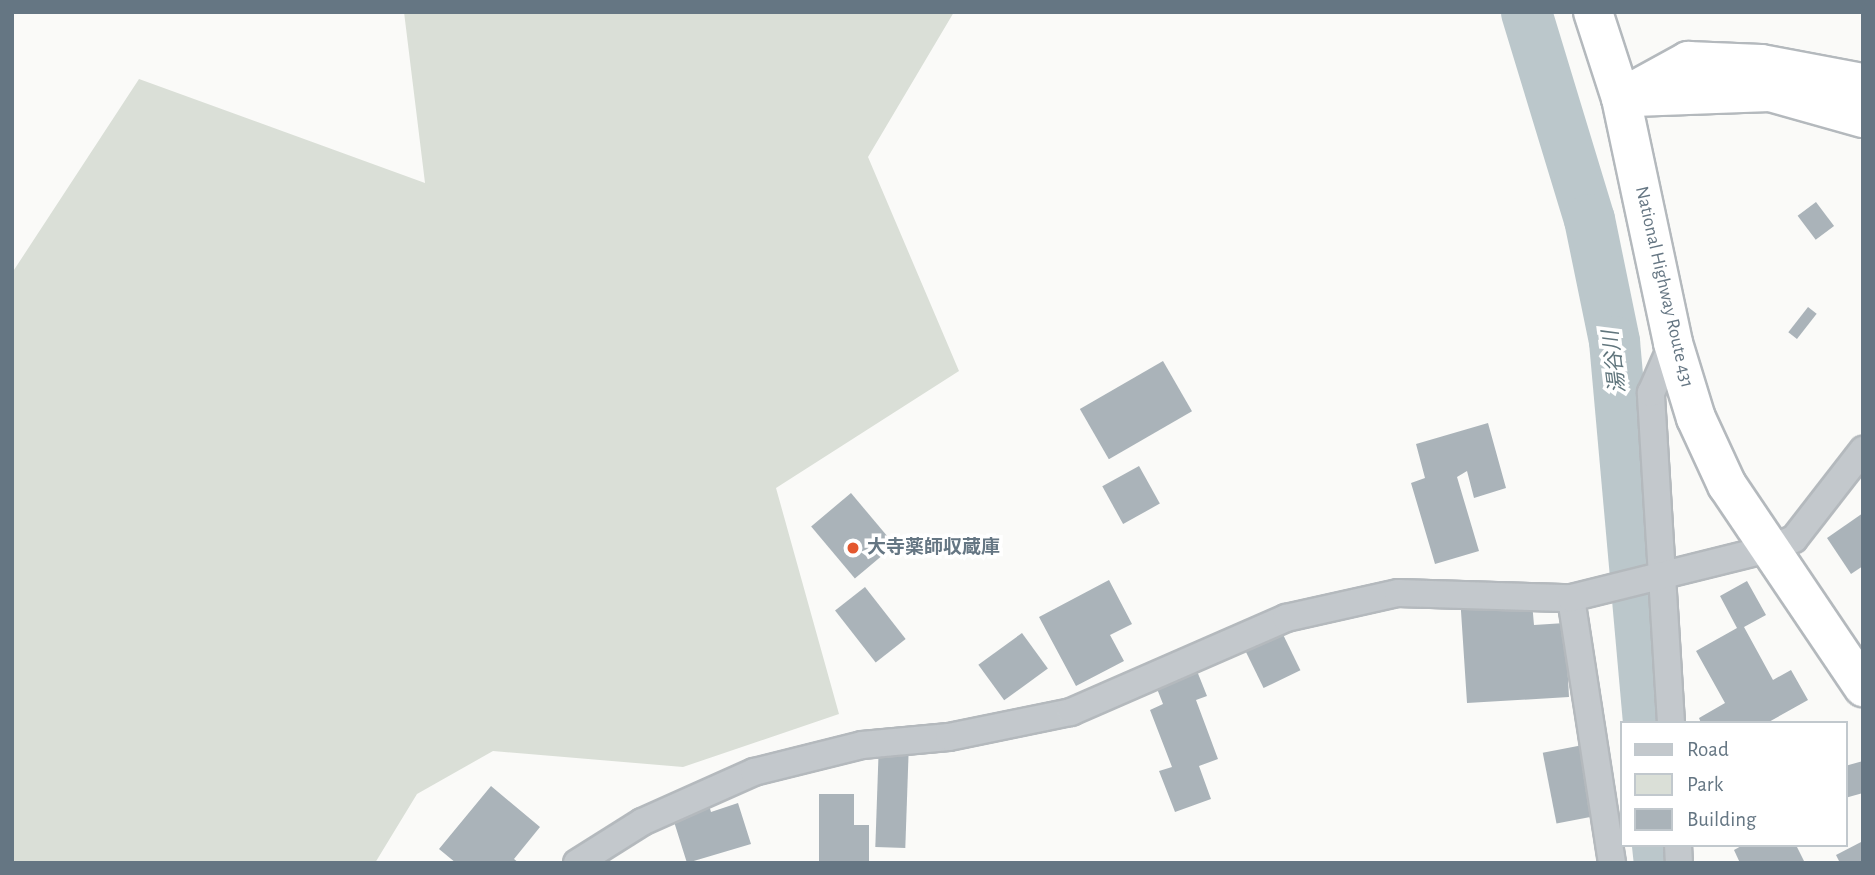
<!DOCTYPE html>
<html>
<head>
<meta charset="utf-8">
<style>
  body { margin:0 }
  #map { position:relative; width:1875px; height:875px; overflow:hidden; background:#fafaf8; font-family:"Alegreya Sans","Noto Sans JP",sans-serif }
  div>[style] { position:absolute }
  .green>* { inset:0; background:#dadfd7 }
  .river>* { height:51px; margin:-25.5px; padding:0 25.5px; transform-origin:25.5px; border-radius:25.5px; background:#bbc7cb }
  .building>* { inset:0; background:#aab3b9; transform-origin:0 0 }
  .roads { filter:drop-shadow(2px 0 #b4b9bd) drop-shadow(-2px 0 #b4b9bd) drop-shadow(0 2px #b4b9bd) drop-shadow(0 -2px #b4b9bd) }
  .minor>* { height:26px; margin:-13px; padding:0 13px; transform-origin:13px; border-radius:13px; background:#c3c8cc }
  .trunk>* { height:38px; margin:-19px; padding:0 19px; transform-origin:19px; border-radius:19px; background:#fff }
  .dots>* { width:19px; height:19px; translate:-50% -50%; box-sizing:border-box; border:4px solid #fff; border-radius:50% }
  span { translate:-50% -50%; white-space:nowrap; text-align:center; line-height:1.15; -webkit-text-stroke:7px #fff; paint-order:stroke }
  .street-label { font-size:19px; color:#657683 }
  .poi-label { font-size:19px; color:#657683; font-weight:700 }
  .left { translate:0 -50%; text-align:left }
  .water-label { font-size:21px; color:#60757c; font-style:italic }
  .frame { position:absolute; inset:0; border:14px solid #657683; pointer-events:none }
  .legend { position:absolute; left:1620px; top:721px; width:228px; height:126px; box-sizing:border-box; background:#fff; border:2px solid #c1c8cd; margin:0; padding:9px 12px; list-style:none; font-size:21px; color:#657683 }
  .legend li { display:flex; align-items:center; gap:14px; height:35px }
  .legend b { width:35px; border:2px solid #c1c8cd }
</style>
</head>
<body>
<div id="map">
  <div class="green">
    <div style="clip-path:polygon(404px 12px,954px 12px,868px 157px,959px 371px,776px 488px,839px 714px,683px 767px,493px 751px,417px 794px,375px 863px,12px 863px,12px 273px,139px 79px,425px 183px)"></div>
  </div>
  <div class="river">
    <div style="left:1526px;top:12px;width:216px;rotate:73.1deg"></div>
    <div style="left:1589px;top:219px;width:125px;rotate:78.4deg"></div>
    <div style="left:1614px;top:341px;width:384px;rotate:84.9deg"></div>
    <div style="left:1657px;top:845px;width:18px;rotate:84deg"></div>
  </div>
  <div class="building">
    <div style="left:1816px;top:202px;width:30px;height:23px;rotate:53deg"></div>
    <div style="left:1808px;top:307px;width:11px;height:32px;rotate:38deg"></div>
    <div style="left:1163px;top:361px;width:58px;height:96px;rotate:60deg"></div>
    <div style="clip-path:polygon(1488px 423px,1506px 488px,1474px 498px,1467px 471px,1457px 477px,1479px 551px,1435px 564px,1411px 483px,1425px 478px,1416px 444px)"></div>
    <div style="left:1139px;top:466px;width:43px;height:42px;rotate:61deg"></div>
    <div style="left:851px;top:493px;width:68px;height:52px;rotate:50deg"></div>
    <div style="clip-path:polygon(1863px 513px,1863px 566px,1851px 574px,1827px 538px)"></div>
    <div style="clip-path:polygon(1109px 580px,1132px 624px,1110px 635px,1124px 661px,1076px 686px,1039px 617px)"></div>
    <div style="clip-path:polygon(1747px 581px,1766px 615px,1744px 627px,1773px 680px,1791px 670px,1808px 700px,1767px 723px,1701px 723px,1699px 718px,1725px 703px,1696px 651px,1737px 628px,1720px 596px)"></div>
    <div style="left:865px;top:587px;width:66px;height:38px;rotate:52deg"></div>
    <div style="clip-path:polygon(1531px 591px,1534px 625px,1565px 623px,1569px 697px,1467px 703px,1460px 596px)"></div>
    <div style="left:1275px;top:618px;width:58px;height:41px;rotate:64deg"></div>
    <div style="left:1022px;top:633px;width:44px;height:54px;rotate:54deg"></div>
    <div style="clip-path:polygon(1193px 661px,1207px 696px,1196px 700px,1218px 759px,1199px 766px,1211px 799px,1175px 812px,1159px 771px,1172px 767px,1150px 710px,1163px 704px,1152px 676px)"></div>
    <div style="left:879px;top:741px;width:30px;height:106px;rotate:2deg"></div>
    <div style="left:1583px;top:745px;width:72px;height:41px;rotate:79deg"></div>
    <div style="clip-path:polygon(1863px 761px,1863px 793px,1845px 798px,1845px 766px)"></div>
    <div style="clip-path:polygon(491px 786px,540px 827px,514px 859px,519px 863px,456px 863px,439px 849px)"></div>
    <div style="clip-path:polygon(819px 794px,854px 794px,854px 825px,869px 825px,869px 863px,819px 863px)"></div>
    <div style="clip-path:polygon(707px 798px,711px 812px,738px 803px,751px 844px,687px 863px,670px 809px)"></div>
    <div style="clip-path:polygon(1863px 841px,1863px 863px,1840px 863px,1836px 855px)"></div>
    <div style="clip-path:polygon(1743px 845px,1796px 845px,1805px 863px,1740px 863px,1734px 850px)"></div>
  </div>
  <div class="roads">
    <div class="minor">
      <div style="left:1571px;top:598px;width:268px;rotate:81.2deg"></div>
      <div style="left:1671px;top:723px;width:331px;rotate:-93.5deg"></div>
      <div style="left:1651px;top:393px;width:55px;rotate:-66.3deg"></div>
      <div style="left:1678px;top:845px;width:18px;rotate:87deg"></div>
      <div style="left:577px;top:863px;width:77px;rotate:-32.2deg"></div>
      <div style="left:642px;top:822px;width:123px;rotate:-24.1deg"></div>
      <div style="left:754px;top:772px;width:111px;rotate:-14deg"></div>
      <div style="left:862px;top:745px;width:87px;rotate:-5.3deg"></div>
      <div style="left:949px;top:737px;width:125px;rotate:-11.6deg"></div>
      <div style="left:1071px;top:712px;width:235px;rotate:-23.6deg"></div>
      <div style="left:1286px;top:618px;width:115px;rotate:-12.6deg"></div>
      <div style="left:1398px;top:593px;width:173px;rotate:1.7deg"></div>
      <div style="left:1571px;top:598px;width:204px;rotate:-13.9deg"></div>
      <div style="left:1769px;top:549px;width:27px;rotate:-22deg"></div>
      <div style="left:1794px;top:539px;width:113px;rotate:-52.2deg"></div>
    </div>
    <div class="trunk">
      <div style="left:1593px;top:12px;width:90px;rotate:72deg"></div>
      <div style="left:1621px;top:98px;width:250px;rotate:78deg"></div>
      <div style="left:1673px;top:343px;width:78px;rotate:73deg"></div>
      <div style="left:1696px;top:418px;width:74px;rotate:65.2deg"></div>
      <div style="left:1727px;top:485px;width:244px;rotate:56deg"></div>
      <div style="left:1634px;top:97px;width:136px;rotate:-2.1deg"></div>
      <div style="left:1770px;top:92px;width:97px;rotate:15.6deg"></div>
      <div style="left:1621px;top:98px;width:77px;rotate:-28.9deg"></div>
      <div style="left:1688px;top:61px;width:73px;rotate:2.4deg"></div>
      <div style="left:1761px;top:64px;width:104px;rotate:10.6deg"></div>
    </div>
  </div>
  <div class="dots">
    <div style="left:853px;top:548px;background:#e4572e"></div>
  </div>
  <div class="street-label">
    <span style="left:1664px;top:287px;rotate:77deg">National Highway Route 431</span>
  </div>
  <div class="poi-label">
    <span class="left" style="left:867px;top:548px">大寺薬師収蔵庫</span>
  </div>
  <div class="water-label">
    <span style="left:1615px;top:362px;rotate:-97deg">湯谷川</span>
  </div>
  <div class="frame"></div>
  <ul class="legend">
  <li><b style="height:9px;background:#c3c8cc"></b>Road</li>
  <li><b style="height:19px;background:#dadfd7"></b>Park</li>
  <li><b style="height:19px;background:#aab3b9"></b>Building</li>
  </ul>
</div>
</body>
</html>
